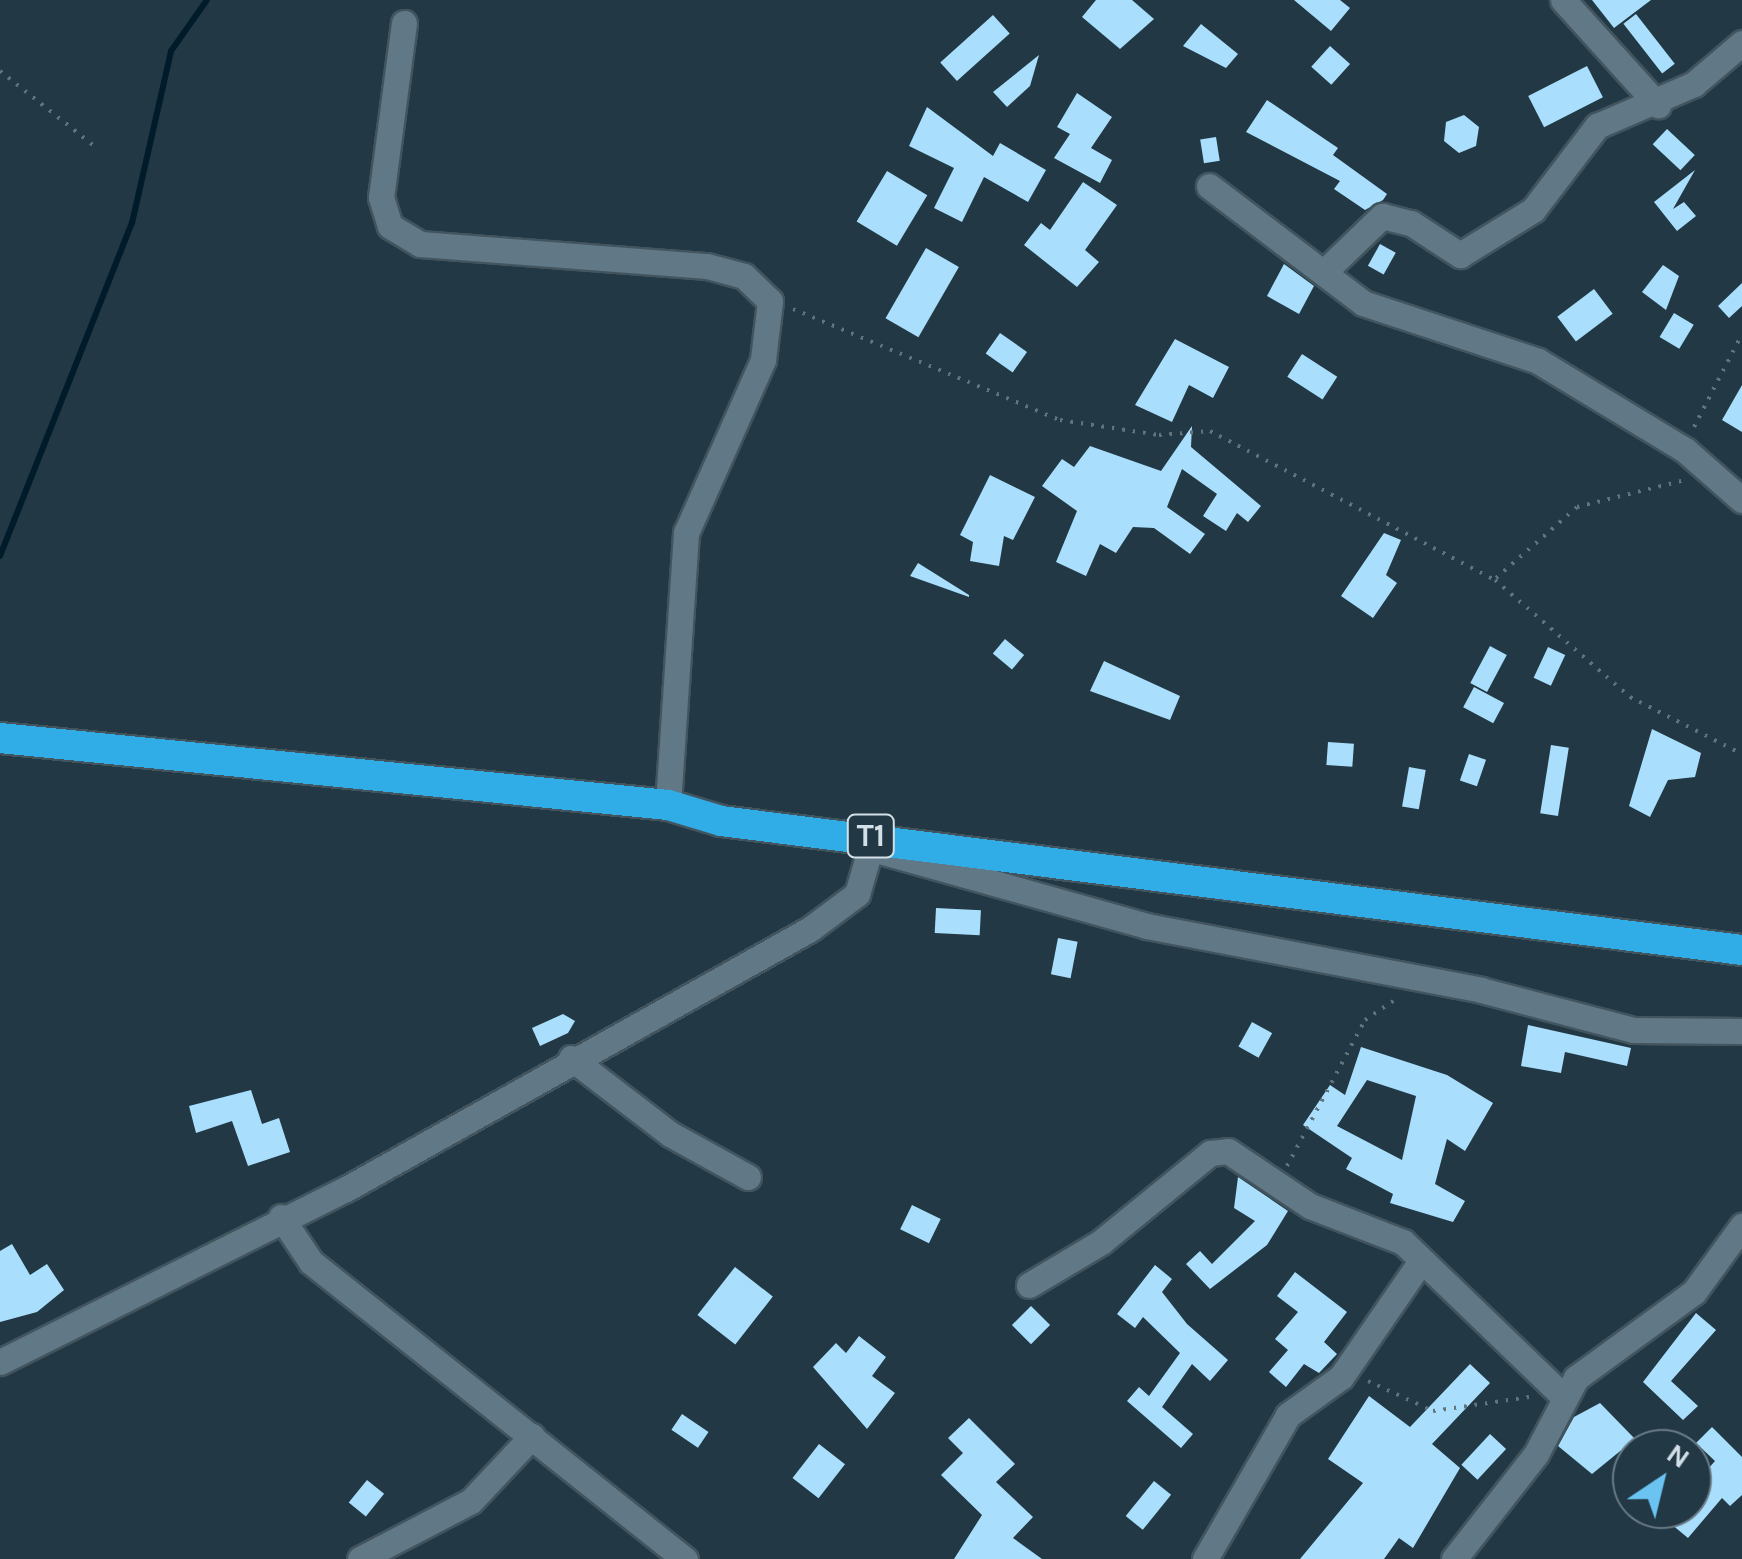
<!DOCTYPE html>
<html>
<head>
<meta charset="utf-8">
<style>
  body { margin:0 }
  #map { position:relative; width:1742px; height:1559px; overflow:hidden; background:#223844; font-family:Karla,sans-serif }
  div>[style] { position:absolute }
  .stream>* { height:6px; margin:-3px; padding:0 3px; transform-origin:3px; border-radius:3px; background:#001b2a }
  .building>* { inset:0; background:#a9dffd; transform-origin:0 0 }
  .path>* { height:4px; margin-top:-2px; transform-origin:0; background:repeating-linear-gradient(90deg,#61747e 0 2.5px,transparent 0 10.5px) }
  .roads { filter:drop-shadow(2px 0 #42555f) drop-shadow(-2px 0 #42555f) drop-shadow(0 2px #42555f) drop-shadow(0 -2px #42555f) }
  .minor>* { height:25px; margin:-12.5px; padding:0 12.5px; transform-origin:12.5px; border-radius:12.5px; background:#617987 }
  .highway>* { height:30px; margin:-15px; padding:0 15px; transform-origin:15px; border-radius:15px; background:#30ade6 }
  span { translate:-50% -50%; white-space:nowrap; text-align:center; line-height:1.15; -webkit-text-stroke:10px #223844; paint-order:stroke }
  .shield-label span { padding:2px 8px; background:#223844; border:2px solid; border-radius:8px; -webkit-text-stroke-width:0 }
  .shield-label { font-size:32px; color:#d3e0e8; font-weight:700 }
  .north { position:absolute; left:1612px; top:1429px; width:100px; height:100px; box-sizing:border-box; background:#223844; border:2px solid #697b86; border-radius:50%; rotate:35deg; font-size:28px; font-weight:700; line-height:40px; text-align:center; color:#d3e0e8 }
  .north::after { content:''; display:block; margin:auto; width:35px; height:45px; background:#6bc3f2; clip-path:polygon(50% 0,100% 100%,50% 72%,0 100%) }
</style>
</head>
<body>
<div id="map">
  <div class="stream">
    <div style="left:0;top:556px;width:358px;rotate:-68.4deg"></div>
    <div style="left:132px;top:223px;width:176px;rotate:-77.2deg"></div>
    <div style="left:171px;top:51px;width:62px;rotate:-54.8deg"></div>
  </div>
  <div class="building">
    <div style="clip-path:polygon(1096px 0,1132px 0,1154px 19px,1120px 49px,1082px 17px)"></div>
    <div style="clip-path:polygon(1294px 0,1340px 0,1350px 8px,1331px 31px)"></div>
    <div style="clip-path:polygon(1592px 0,1651px 0,1614px 28px)"></div>
    <div style="left:1636px;top:14px;width:63px;height:16px;rotate:52deg"></div>
    <div style="left:993px;top:15px;width:25px;height:71px;rotate:48deg"></div>
    <div style="clip-path:polygon(1201px 24px,1238px 54px,1226px 68px,1183px 46px)"></div>
    <div style="left:1330px;top:46px;width:27px;height:28px;rotate:42deg"></div>
    <div style="clip-path:polygon(1039px 55px,1030px 86px,1007px 107px,993px 92px)"></div>
    <div style="left:1587px;top:66px;width:35px;height:66px;rotate:63deg"></div>
    <div style="clip-path:polygon(1077px 93px,1112px 117px,1091px 148px,1112px 160px,1100px 183px,1054px 158px,1070px 134px,1057px 127px)"></div>
    <div style="clip-path:polygon(1267px 100px,1338px 148px,1333px 155px,1387px 194px,1383px 200px,1365px 210px,1334px 189px,1340px 181px,1246px 132px)"></div>
    <div style="clip-path:polygon(927px 107px,993px 156px,1000px 143px,1046px 170px,1028px 202px,984px 177px,962px 222px,934px 208px,954px 168px,909px 146px)"></div>
    <div style="clip-path:polygon(1464px 115px,1479px 127px,1476px 146px,1459px 153px,1444px 141px,1446px 122px)"></div>
    <div style="left:1667px;top:129px;width:38px;height:21px;rotate:43deg"></div>
    <div style="left:1216px;top:137px;width:24px;height:16px;rotate:81deg"></div>
    <div style="clip-path:polygon(1695px 170px,1673px 209px,1684px 202px,1696px 216px,1677px 231px,1654px 202px)"></div>
    <div style="left:887px;top:171px;width:47px;height:59px;rotate:31deg"></div>
    <div style="clip-path:polygon(1083px 182px,1117px 205px,1085px 250px,1099px 262px,1077px 287px,1024px 245px,1041px 223px,1050px 230px)"></div>
    <div style="left:1380px;top:244px;width:18px;height:25px;rotate:29deg"></div>
    <div style="left:926px;top:248px;width:38px;height:81px;rotate:30deg"></div>
    <div style="clip-path:polygon(1284px 264px,1314px 286px,1299px 314px,1267px 296px)"></div>
    <div style="clip-path:polygon(1663px 265px,1679px 276px,1666px 310px,1642px 292px)"></div>
    <div style="clip-path:polygon(1742px 283px,1742px 306px,1729px 318px,1718px 306px)"></div>
    <div style="left:1594px;top:289px;width:31px;height:46px;rotate:53deg"></div>
    <div style="left:1674px;top:313px;width:23px;height:28px;rotate:31deg"></div>
    <div style="left:1000px;top:333px;width:33px;height:25px;rotate:35deg"></div>
    <div style="clip-path:polygon(1175px 339px,1229px 367px,1213px 398px,1189px 385px,1172px 422px,1135px 405px)"></div>
    <div style="left:1302px;top:354px;width:42px;height:27px;rotate:33deg"></div>
    <div style="clip-path:polygon(1742px 385px,1742px 432px,1722px 420px)"></div>
    <div style="clip-path:polygon(1192px 426px,1191px 447px,1261px 506px,1248px 522px,1237px 513px,1226px 531px,1203px 516px,1217px 494px,1182px 469px,1167px 507px,1205px 534px,1190px 554px,1154px 528px,1133px 527px,1116px 553px,1100px 544px,1086px 576px,1056px 562px,1077px 511px,1042px 486px,1062px 459px,1074px 467px,1090px 446px,1161px 471px)"></div>
    <div style="clip-path:polygon(990px 475px,1035px 497px,1013px 540px,1004px 536px,999px 566px,970px 561px,973px 542px,960px 535px)"></div>
    <div style="clip-path:polygon(1384px 533px,1401px 540px,1386px 575px,1397px 583px,1373px 618px,1341px 596px)"></div>
    <div style="clip-path:polygon(918px 563px,969px 595px,969px 597px,910px 576px)"></div>
    <div style="left:1005px;top:639px;width:25px;height:19px;rotate:40deg"></div>
    <div style="left:1490px;top:646px;width:19px;height:42px;rotate:28deg"></div>
    <div style="left:1548px;top:647px;width:19px;height:34px;rotate:25deg"></div>
    <div style="clip-path:polygon(1104px 661px,1180px 696px,1170px 720px,1090px 691px)"></div>
    <div style="left:1474px;top:687px;width:34px;height:23px;rotate:28deg"></div>
    <div style="clip-path:polygon(1652px 729px,1701px 753px,1695px 777px,1668px 780px,1650px 817px,1629px 806px)"></div>
    <div style="left:1328px;top:742px;width:26px;height:23px;rotate:4deg"></div>
    <div style="left:1551px;top:745px;width:18px;height:69px;rotate:9deg"></div>
    <div style="left:1469px;top:754px;width:18px;height:28px;rotate:19deg"></div>
    <div style="left:1409px;top:767px;width:17px;height:40px;rotate:10deg"></div>
    <div style="left:936px;top:908px;width:45px;height:25px;rotate:3deg"></div>
    <div style="left:1058px;top:938px;width:20px;height:37px;rotate:11deg"></div>
    <div style="clip-path:polygon(563px 1014px,575px 1021px,568px 1033px,540px 1046px,532px 1028px)"></div>
    <div style="left:1252px;top:1022px;width:23px;height:28px;rotate:29deg"></div>
    <div style="clip-path:polygon(1528px 1025px,1631px 1048px,1627px 1066px,1565px 1052px,1561px 1073px,1521px 1066px)"></div>
    <div style="clip-path:polygon(evenodd,1361px 1047px,1447px 1075px,1493px 1103px,1465px 1151px,1447px 1139px,1435px 1184px,1465px 1201px,1453px 1222px,1390px 1203px,1393px 1194px,1346px 1169px,1352px 1158px,1303px 1125px,1330px 1085px,1345px 1095px,1361px 1047px,1367px 1080px,1416px 1096px,1402px 1160px,1337px 1126px,1367px 1080px)"></div>
    <div style="clip-path:polygon(251px 1090px,262px 1124px,279px 1118px,290px 1152px,248px 1166px,232px 1121px,196px 1133px,189px 1106px)"></div>
    <div style="clip-path:polygon(1238px 1177px,1288px 1211px,1267px 1245px,1210px 1289px,1186px 1264px,1200px 1251px,1212px 1264px,1255px 1221px,1234px 1208px)"></div>
    <div style="left:912px;top:1205px;width:32px;height:27px;rotate:26deg"></div>
    <div style="clip-path:polygon(12px 1244px,30px 1275px,47px 1264px,64px 1290px,37px 1312px,0 1322px,0 1251px)"></div>
    <div style="clip-path:polygon(1155px 1265px,1172px 1279px,1162px 1292px,1187px 1324px,1228px 1360px,1210px 1381px,1192px 1364px,1162px 1407px,1193px 1434px,1181px 1448px,1127px 1401px,1139px 1387px,1149px 1396px,1180px 1353px,1143px 1317px,1135px 1328px,1117px 1314px)"></div>
    <div style="left:735px;top:1267px;width:48px;height:61px;rotate:38deg"></div>
    <div style="clip-path:polygon(1295px 1272px,1347px 1312px,1324px 1342px,1337px 1354px,1319px 1373px,1304px 1364px,1286px 1387px,1269px 1372px,1288px 1350px,1275px 1339px,1298px 1312px,1277px 1296px)"></div>
    <div style="left:1031px;top:1306px;width:27px;height:27px;rotate:45deg"></div>
    <div style="clip-path:polygon(1696px 1313px,1716px 1330px,1671px 1381px,1698px 1406px,1683px 1420px,1643px 1382px)"></div>
    <div style="clip-path:polygon(859px 1336px,886px 1357px,872px 1376px,895px 1393px,867px 1429px,813px 1367px,836px 1343px,846px 1353px)"></div>
    <div style="clip-path:polygon(1470px 1364px,1490px 1383px,1432px 1444px,1460px 1468px,1413px 1548px,1399px 1538px,1384px 1559px,1300px 1559px,1363px 1483px,1328px 1459px,1369px 1396px,1410px 1427px)"></div>
    <div style="clip-path:polygon(1600px 1403px,1635px 1439px,1592px 1474px,1558px 1446px,1574px 1417px)"></div>
    <div style="left:682px;top:1414px;width:32px;height:19px;rotate:34deg"></div>
    <div style="clip-path:polygon(969px 1418px,1015px 1464px,996px 1482px,1033px 1517px,1013px 1538px,1042px 1559px,954px 1559px,982px 1515px,941px 1475px,963px 1453px,948px 1438px)"></div>
    <div style="clip-path:polygon(1712px 1427px,1742px 1457px,1742px 1495px,1730px 1506px,1722px 1498px,1688px 1538px,1665px 1519px,1692px 1509px,1692px 1487px,1715px 1461px,1696px 1443px)"></div>
    <div style="left:1490px;top:1434px;width:22px;height:42px;rotate:43deg"></div>
    <div style="left:819px;top:1444px;width:33px;height:43px;rotate:38deg"></div>
    <div style="left:367px;top:1480px;width:22px;height:29px;rotate:39deg"></div>
    <div style="left:1154px;top:1481px;width:22px;height:45px;rotate:39deg"></div>
  </div>
  <div class="path">
    <div style="left:0;top:71px;width:125px;rotate:38.5deg"></div>
    <div style="left:793px;top:309px;width:289px;rotate:22.6deg"></div>
    <div style="left:1060px;top:420px;width:100px;rotate:8.6deg"></div>
    <div style="left:1159px;top:435px;width:51px;rotate:-4.5deg"></div>
    <div style="left:1210px;top:431px;width:322px;rotate:27.6deg"></div>
    <div style="left:1495px;top:580px;width:179px;rotate:40.9deg"></div>
    <div style="left:1630px;top:697px;width:126px;rotate:27deg"></div>
    <div style="left:1694px;top:427px;width:105px;rotate:-62.7deg"></div>
    <div style="left:1496px;top:578px;width:108px;rotate:-41.2deg"></div>
    <div style="left:1577px;top:507px;width:111px;rotate:-14deg"></div>
    <div style="left:1287px;top:1166px;width:166px;rotate:-61.9deg"></div>
    <div style="left:1365px;top:1020px;width:40px;rotate:-34deg"></div>
    <div style="left:1368px;top:1381px;width:72px;rotate:24.8deg"></div>
    <div style="left:1433px;top:1411px;width:97px;rotate:-8.3deg"></div>
  </div>
  <div class="roads">
    <div class="minor">
      <div style="left:1563px;top:0;width:142px;rotate:47.9deg"></div>
      <div style="left:404px;top:23px;width:176px;rotate:97.5deg"></div>
      <div style="left:381px;top:197px;width:30px;rotate:73deg"></div>
      <div style="left:390px;top:226px;width:35px;rotate:31deg"></div>
      <div style="left:420px;top:244px;width:288px;rotate:4.4deg"></div>
      <div style="left:707px;top:266px;width:38px;rotate:15deg"></div>
      <div style="left:744px;top:276px;width:36px;rotate:44deg"></div>
      <div style="left:770px;top:301px;width:59px;rotate:96.8deg"></div>
      <div style="left:763px;top:360px;width:189px;rotate:114deg"></div>
      <div style="left:686px;top:533px;width:273px;rotate:93.8deg"></div>
      <div style="left:1209px;top:186px;width:193px;rotate:37.2deg"></div>
      <div style="left:1363px;top:303px;width:184px;rotate:18.3deg"></div>
      <div style="left:1538px;top:361px;width:172px;rotate:31.2deg"></div>
      <div style="left:1685px;top:450px;width:76px;rotate:41.3deg"></div>
      <div style="left:1324px;top:272px;width:81px;rotate:-44deg"></div>
      <div style="left:1382px;top:216px;width:30px;rotate:14deg"></div>
      <div style="left:1411px;top:223px;width:59px;rotate:33.1deg"></div>
      <div style="left:1460px;top:255px;width:86px;rotate:-31.7deg"></div>
      <div style="left:1533px;top:210px;width:106px;rotate:-52.7deg"></div>
      <div style="left:1597px;top:126px;width:106px;rotate:-23.4deg"></div>
      <div style="left:1694px;top:84px;width:63px;rotate:-40.5deg"></div>
      <div style="left:880px;top:851px;width:277px;rotate:15.7deg"></div>
      <div style="left:1147px;top:926px;width:340px;rotate:10.8deg"></div>
      <div style="left:1481px;top:990px;width:157px;rotate:14.7deg"></div>
      <div style="left:1633px;top:1030px;width:109px;rotate:0.5deg"></div>
      <div style="left:571px;top:1058px;width:125px;rotate:37.5deg"></div>
      <div style="left:670px;top:1134px;width:89px;rotate:28.9deg"></div>
      <div style="left:281px;top:1217px;width:54px;rotate:56.3deg"></div>
      <div style="left:311px;top:1262px;width:478px;rotate:38.5deg"></div>
      <div style="left:1029px;top:1285px;width:84px;rotate:-30.8deg"></div>
      <div style="left:1101px;top:1242px;width:141px;rotate:-39.2deg"></div>
      <div style="left:1210px;top:1153px;width:18px;rotate:-6deg"></div>
      <div style="left:1228px;top:1151px;width:99px;rotate:33.9deg"></div>
      <div style="left:1310px;top:1206px;width:100px;rotate:21.2deg"></div>
      <div style="left:1403px;top:1242px;width:221px;rotate:43.9deg"></div>
      <div style="left:0;top:1362px;width:387px;rotate:-26.6deg"></div>
      <div style="left:346px;top:1189px;width:532px;rotate:-29.26deg"></div>
      <div style="left:810px;top:929px;width:59px;rotate:-36.7deg"></div>
      <div style="left:857px;top:894px;width:60px;rotate:-73.7deg"></div>
      <div style="left:360px;top:1559px;width:125px;rotate:-27.6deg"></div>
      <div style="left:471px;top:1501px;width:89px;rotate:-46.8deg"></div>
      <div style="left:1205px;top:1559px;width:166px;rotate:-60deg"></div>
      <div style="left:1288px;top:1415px;width:65px;rotate:-35.6deg"></div>
      <div style="left:1341px;top:1377px;width:141px;rotate:-55.4deg"></div>
      <div style="left:1454px;top:1559px;width:133px;rotate:-52deg"></div>
      <div style="left:1536px;top:1454px;width:86px;rotate:-62.2deg"></div>
      <div style="left:1576px;top:1378px;width:146px;rotate:-36.1deg"></div>
      <div style="left:1694px;top:1292px;width:82px;rotate:-54deg"></div>
    </div>
    <div class="highway">
      <div style="left:0;top:738px;width:671px;rotate:5.73deg"></div>
      <div style="left:668px;top:805px;width:55px;rotate:16.8deg"></div>
      <div style="left:721px;top:821px;width:1029px;rotate:7.2deg"></div>
    </div>
  </div>
  <div class="shield-label">
    <span style="left:871px;top:836px">T1</span>
  </div>
  <div class="north">N</div>
</div>
</body>
</html>
